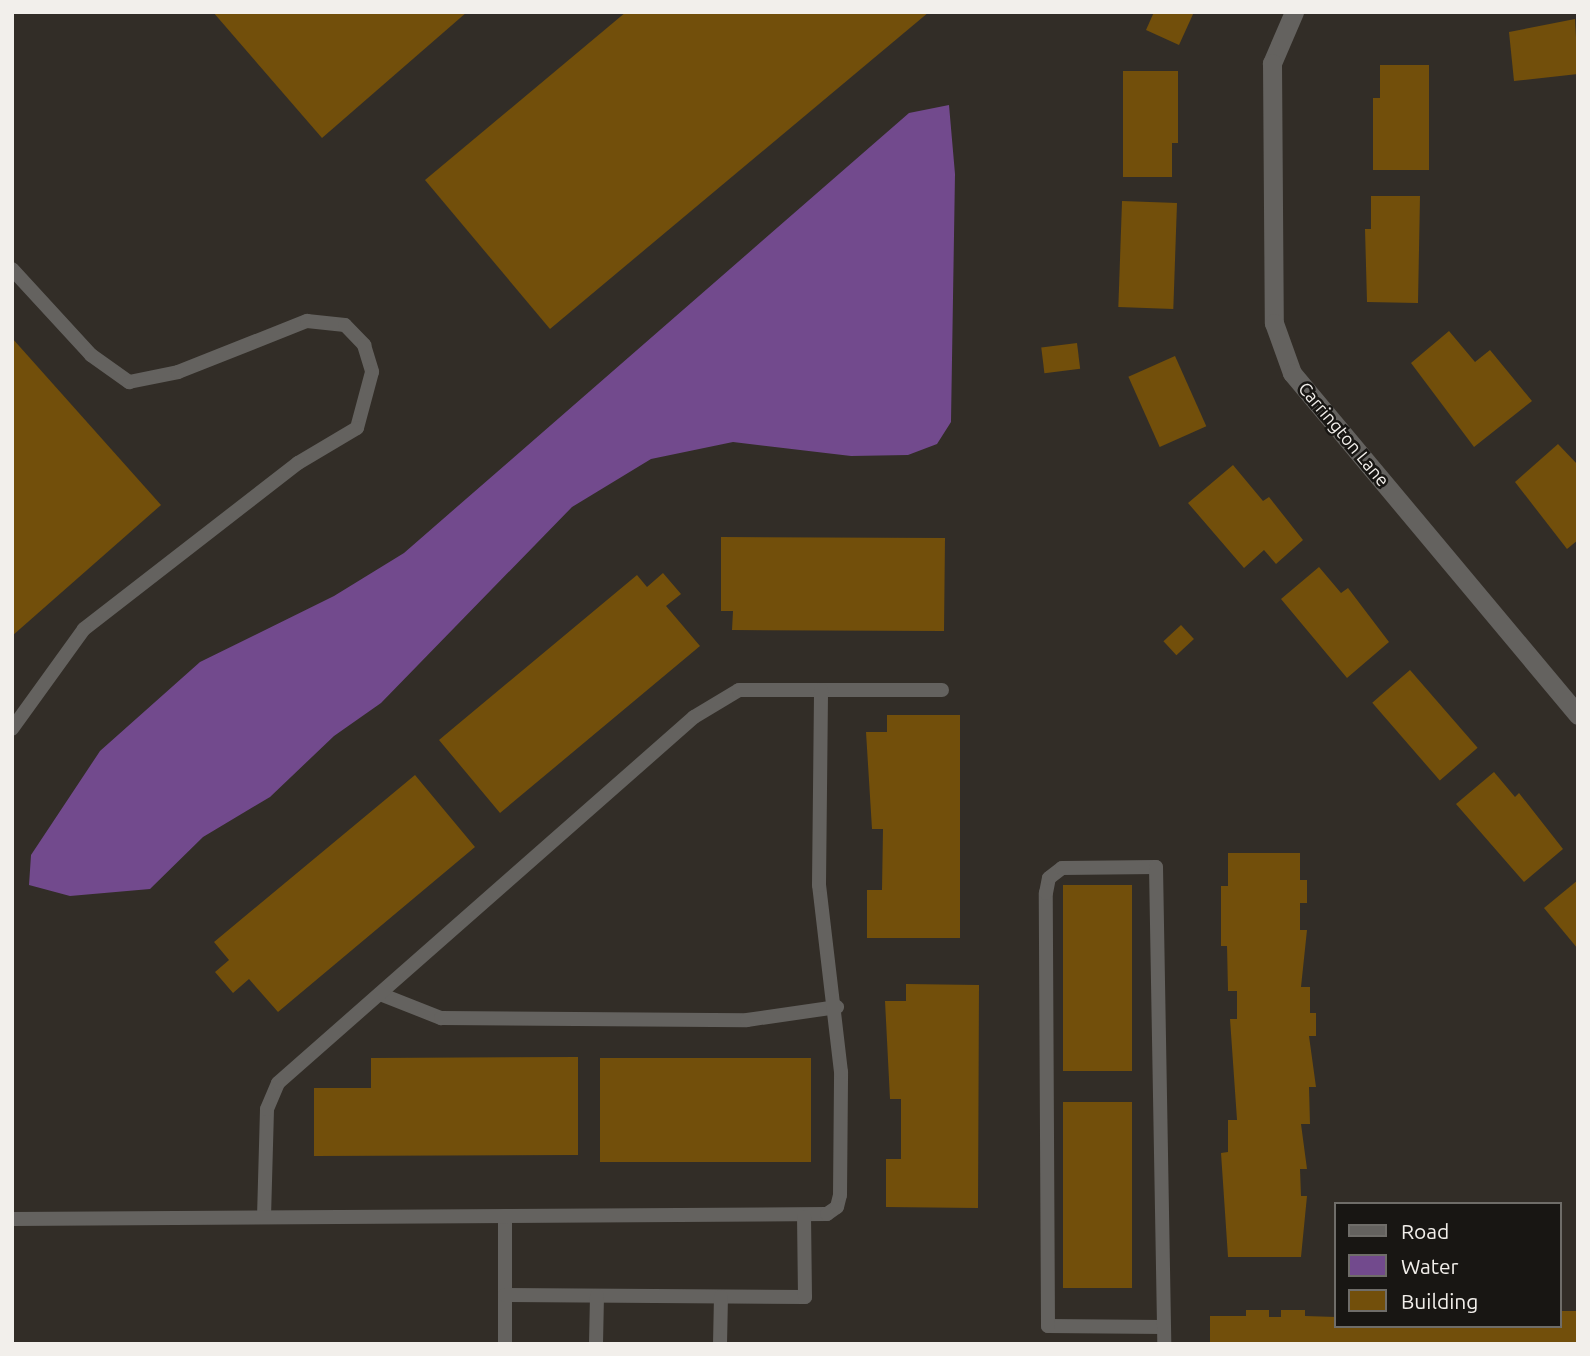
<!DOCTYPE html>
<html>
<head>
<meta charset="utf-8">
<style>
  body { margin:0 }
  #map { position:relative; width:1590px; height:1356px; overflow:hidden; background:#322d27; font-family:Ubuntu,sans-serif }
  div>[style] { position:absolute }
  .water>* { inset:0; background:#724a8d }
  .building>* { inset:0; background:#724f0b; transform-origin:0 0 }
  .service>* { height:14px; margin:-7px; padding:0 7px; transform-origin:7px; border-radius:7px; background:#64625f }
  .minor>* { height:19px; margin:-9.5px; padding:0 9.5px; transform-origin:9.5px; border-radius:9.5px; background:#64625f }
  span { translate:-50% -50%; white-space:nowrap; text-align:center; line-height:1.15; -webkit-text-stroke:5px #181613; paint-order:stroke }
  .street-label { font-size:18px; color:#f2efeb }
  .frame { position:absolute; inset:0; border:14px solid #f2efeb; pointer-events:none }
  .legend { position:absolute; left:1334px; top:1202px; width:228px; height:126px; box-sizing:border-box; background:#181613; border:2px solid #6f6d69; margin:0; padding:9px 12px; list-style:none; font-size:21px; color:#f2efeb }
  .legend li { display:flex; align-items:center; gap:14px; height:35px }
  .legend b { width:35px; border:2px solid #6f6d69 }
</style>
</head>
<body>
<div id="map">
  <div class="water">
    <div style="clip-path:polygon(949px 105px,955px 174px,951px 422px,937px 444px,908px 455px,851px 456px,733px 442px,651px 459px,572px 507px,381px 703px,334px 736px,270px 797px,203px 837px,150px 889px,70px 896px,29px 885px,31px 855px,100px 751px,200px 662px,334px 596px,404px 553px,909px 113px)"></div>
  </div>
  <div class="building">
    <div style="clip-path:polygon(213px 12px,467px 12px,322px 138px)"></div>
    <div style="clip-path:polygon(626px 12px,929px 12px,550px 329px,425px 180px)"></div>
    <div style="clip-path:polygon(1154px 12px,1194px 12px,1179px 45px,1146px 30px)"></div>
    <div style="clip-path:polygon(1575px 19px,1578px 74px,1514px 81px,1509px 32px)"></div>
    <div style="clip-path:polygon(1380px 65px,1429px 65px,1429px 170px,1373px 170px,1373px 98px,1380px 98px)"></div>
    <div style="clip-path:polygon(1123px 71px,1178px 71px,1178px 143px,1172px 143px,1172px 177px,1123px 177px)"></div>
    <div style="clip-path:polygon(1371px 196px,1420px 196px,1418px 303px,1367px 302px,1365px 229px,1371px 229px)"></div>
    <div style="left:1177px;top:203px;width:106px;height:55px;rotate:92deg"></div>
    <div style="clip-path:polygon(1449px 331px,1475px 362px,1490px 350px,1532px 401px,1474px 447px,1411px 363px)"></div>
    <div style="clip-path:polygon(12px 338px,161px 505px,12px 636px)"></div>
    <div style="left:1077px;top:343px;width:26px;height:36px;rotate:83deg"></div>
    <div style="left:1175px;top:356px;width:77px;height:51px;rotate:66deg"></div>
    <div style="clip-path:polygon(1558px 444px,1578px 465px,1578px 540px,1567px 549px,1515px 482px)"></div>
    <div style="clip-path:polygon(1233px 465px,1263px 501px,1269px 497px,1303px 540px,1276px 564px,1264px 550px,1244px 568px,1188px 503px)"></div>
    <div style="clip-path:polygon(721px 537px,945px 538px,944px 631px,732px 630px,733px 611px,721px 611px)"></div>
    <div style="clip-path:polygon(1319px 567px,1341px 593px,1348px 588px,1389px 642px,1347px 678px,1281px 599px)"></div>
    <div style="clip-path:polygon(663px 573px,681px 594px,666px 606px,700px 646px,500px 813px,439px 740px,637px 575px,647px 587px)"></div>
    <div style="left:1181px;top:625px;width:19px;height:24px;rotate:47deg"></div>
    <div style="left:1410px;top:670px;width:103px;height:50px;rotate:49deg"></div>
    <div style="clip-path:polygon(887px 715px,960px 715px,960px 938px,867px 938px,867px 890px,882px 890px,883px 829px,872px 829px,866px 732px,887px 732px)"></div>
    <div style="clip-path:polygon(1494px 772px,1515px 797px,1519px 793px,1563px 849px,1524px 882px,1456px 804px)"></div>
    <div style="clip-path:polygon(415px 775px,475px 847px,278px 1012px,249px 979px,233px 993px,215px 972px,229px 960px,214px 942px)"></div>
    <div style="clip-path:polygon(1228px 853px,1300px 853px,1300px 880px,1307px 880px,1307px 903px,1300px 903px,1300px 930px,1307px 930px,1301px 987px,1310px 987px,1310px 1013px,1316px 1013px,1316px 1036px,1309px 1036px,1316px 1087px,1309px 1087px,1310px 1124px,1301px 1124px,1307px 1169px,1300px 1169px,1301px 1196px,1307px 1196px,1301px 1257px,1228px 1257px,1221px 1153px,1228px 1152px,1228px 1120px,1237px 1120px,1230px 1019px,1237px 1019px,1237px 991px,1228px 991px,1227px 946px,1221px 946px,1221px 886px,1228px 886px)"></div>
    <div style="clip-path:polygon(1578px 880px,1578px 949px,1544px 908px)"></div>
    <div style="left:1063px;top:885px;width:69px;height:186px"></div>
    <div style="clip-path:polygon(906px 984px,979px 985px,978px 1208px,886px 1207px,886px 1159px,901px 1159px,901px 1099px,890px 1099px,885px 1001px,906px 1001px)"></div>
    <div style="clip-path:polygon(578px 1057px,578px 1155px,314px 1156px,314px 1088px,371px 1088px,371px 1058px)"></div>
    <div style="left:600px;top:1058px;width:211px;height:104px"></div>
    <div style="left:1063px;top:1102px;width:69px;height:186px"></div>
    <div style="clip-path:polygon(1246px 1310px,1269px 1310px,1269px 1317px,1281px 1317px,1281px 1310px,1305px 1310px,1305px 1316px,1336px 1317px,1336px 1326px,1441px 1327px,1560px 1326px,1560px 1311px,1578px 1311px,1578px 1344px,1210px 1344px,1210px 1316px,1246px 1316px)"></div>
  </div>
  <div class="service">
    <div style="left:12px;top:269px;width:117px;rotate:47.4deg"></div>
    <div style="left:91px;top:355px;width:47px;rotate:35.4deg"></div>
    <div style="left:129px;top:382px;width:50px;rotate:-11.5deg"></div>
    <div style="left:178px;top:372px;width:139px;rotate:-21.6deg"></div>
    <div style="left:307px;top:321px;width:38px;rotate:6deg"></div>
    <div style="left:345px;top:325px;width:28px;rotate:46deg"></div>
    <div style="left:364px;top:345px;width:28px;rotate:73deg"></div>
    <div style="left:372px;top:372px;width:58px;rotate:105deg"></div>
    <div style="left:357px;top:428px;width:69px;rotate:149.3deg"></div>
    <div style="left:298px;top:463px;width:271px;rotate:142.2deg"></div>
    <div style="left:84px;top:629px;width:123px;rotate:125.8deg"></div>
    <div style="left:380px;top:994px;width:66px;rotate:21.5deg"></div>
    <div style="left:441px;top:1018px;width:306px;rotate:0.4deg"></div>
    <div style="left:747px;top:1020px;width:91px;rotate:-8.2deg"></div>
    <div style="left:505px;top:1216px;width:128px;rotate:90deg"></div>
    <div style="left:264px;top:1217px;width:108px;rotate:-88.4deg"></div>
    <div style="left:267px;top:1109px;width:28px;rotate:-67deg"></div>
    <div style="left:278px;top:1083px;width:554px;rotate:-41.34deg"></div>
    <div style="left:694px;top:717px;width:52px;rotate:-31deg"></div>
    <div style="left:739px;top:690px;width:203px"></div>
    <div style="left:12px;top:1219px;width:815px;rotate:-0.35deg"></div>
    <div style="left:827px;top:1214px;width:12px;rotate:-35deg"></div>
    <div style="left:837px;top:1207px;width:12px;rotate:-76deg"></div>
    <div style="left:840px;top:1195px;width:123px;rotate:-89.5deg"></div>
    <div style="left:841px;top:1072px;width:188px;rotate:-96.7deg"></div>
    <div style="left:819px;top:885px;width:195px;rotate:-89.4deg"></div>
    <div style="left:505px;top:1295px;width:300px;rotate:0.4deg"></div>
    <div style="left:805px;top:1297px;width:80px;rotate:-90.7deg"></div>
    <div style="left:1163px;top:1327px;width:115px;rotate:-179.5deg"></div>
    <div style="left:1048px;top:1326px;width:433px;rotate:-90.3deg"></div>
    <div style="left:1046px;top:893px;width:15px;rotate:-79deg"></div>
    <div style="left:1049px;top:878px;width:16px;rotate:-38deg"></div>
    <div style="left:1062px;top:868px;width:94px;rotate:-0.6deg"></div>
    <div style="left:1156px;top:867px;width:477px;rotate:89deg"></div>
    <div style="left:596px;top:1344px;width:48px;rotate:-88.8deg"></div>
    <div style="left:720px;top:1344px;width:47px;rotate:-88.8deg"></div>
  </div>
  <div class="minor">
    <div style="left:1294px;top:12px;width:56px;rotate:113.3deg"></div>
    <div style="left:1272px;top:63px;width:260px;rotate:89.6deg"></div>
    <div style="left:1274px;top:323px;width:53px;rotate:70.2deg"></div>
    <div style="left:1292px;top:373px;width:446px;rotate:50.1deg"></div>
  </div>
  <div class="street-label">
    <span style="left:1344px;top:434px;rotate:50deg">Carrington Lane</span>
  </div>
  <div class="frame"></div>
  <ul class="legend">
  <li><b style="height:9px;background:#64625f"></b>Road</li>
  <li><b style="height:19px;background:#724a8d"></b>Water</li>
  <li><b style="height:19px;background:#724f0b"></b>Building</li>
  </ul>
</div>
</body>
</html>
